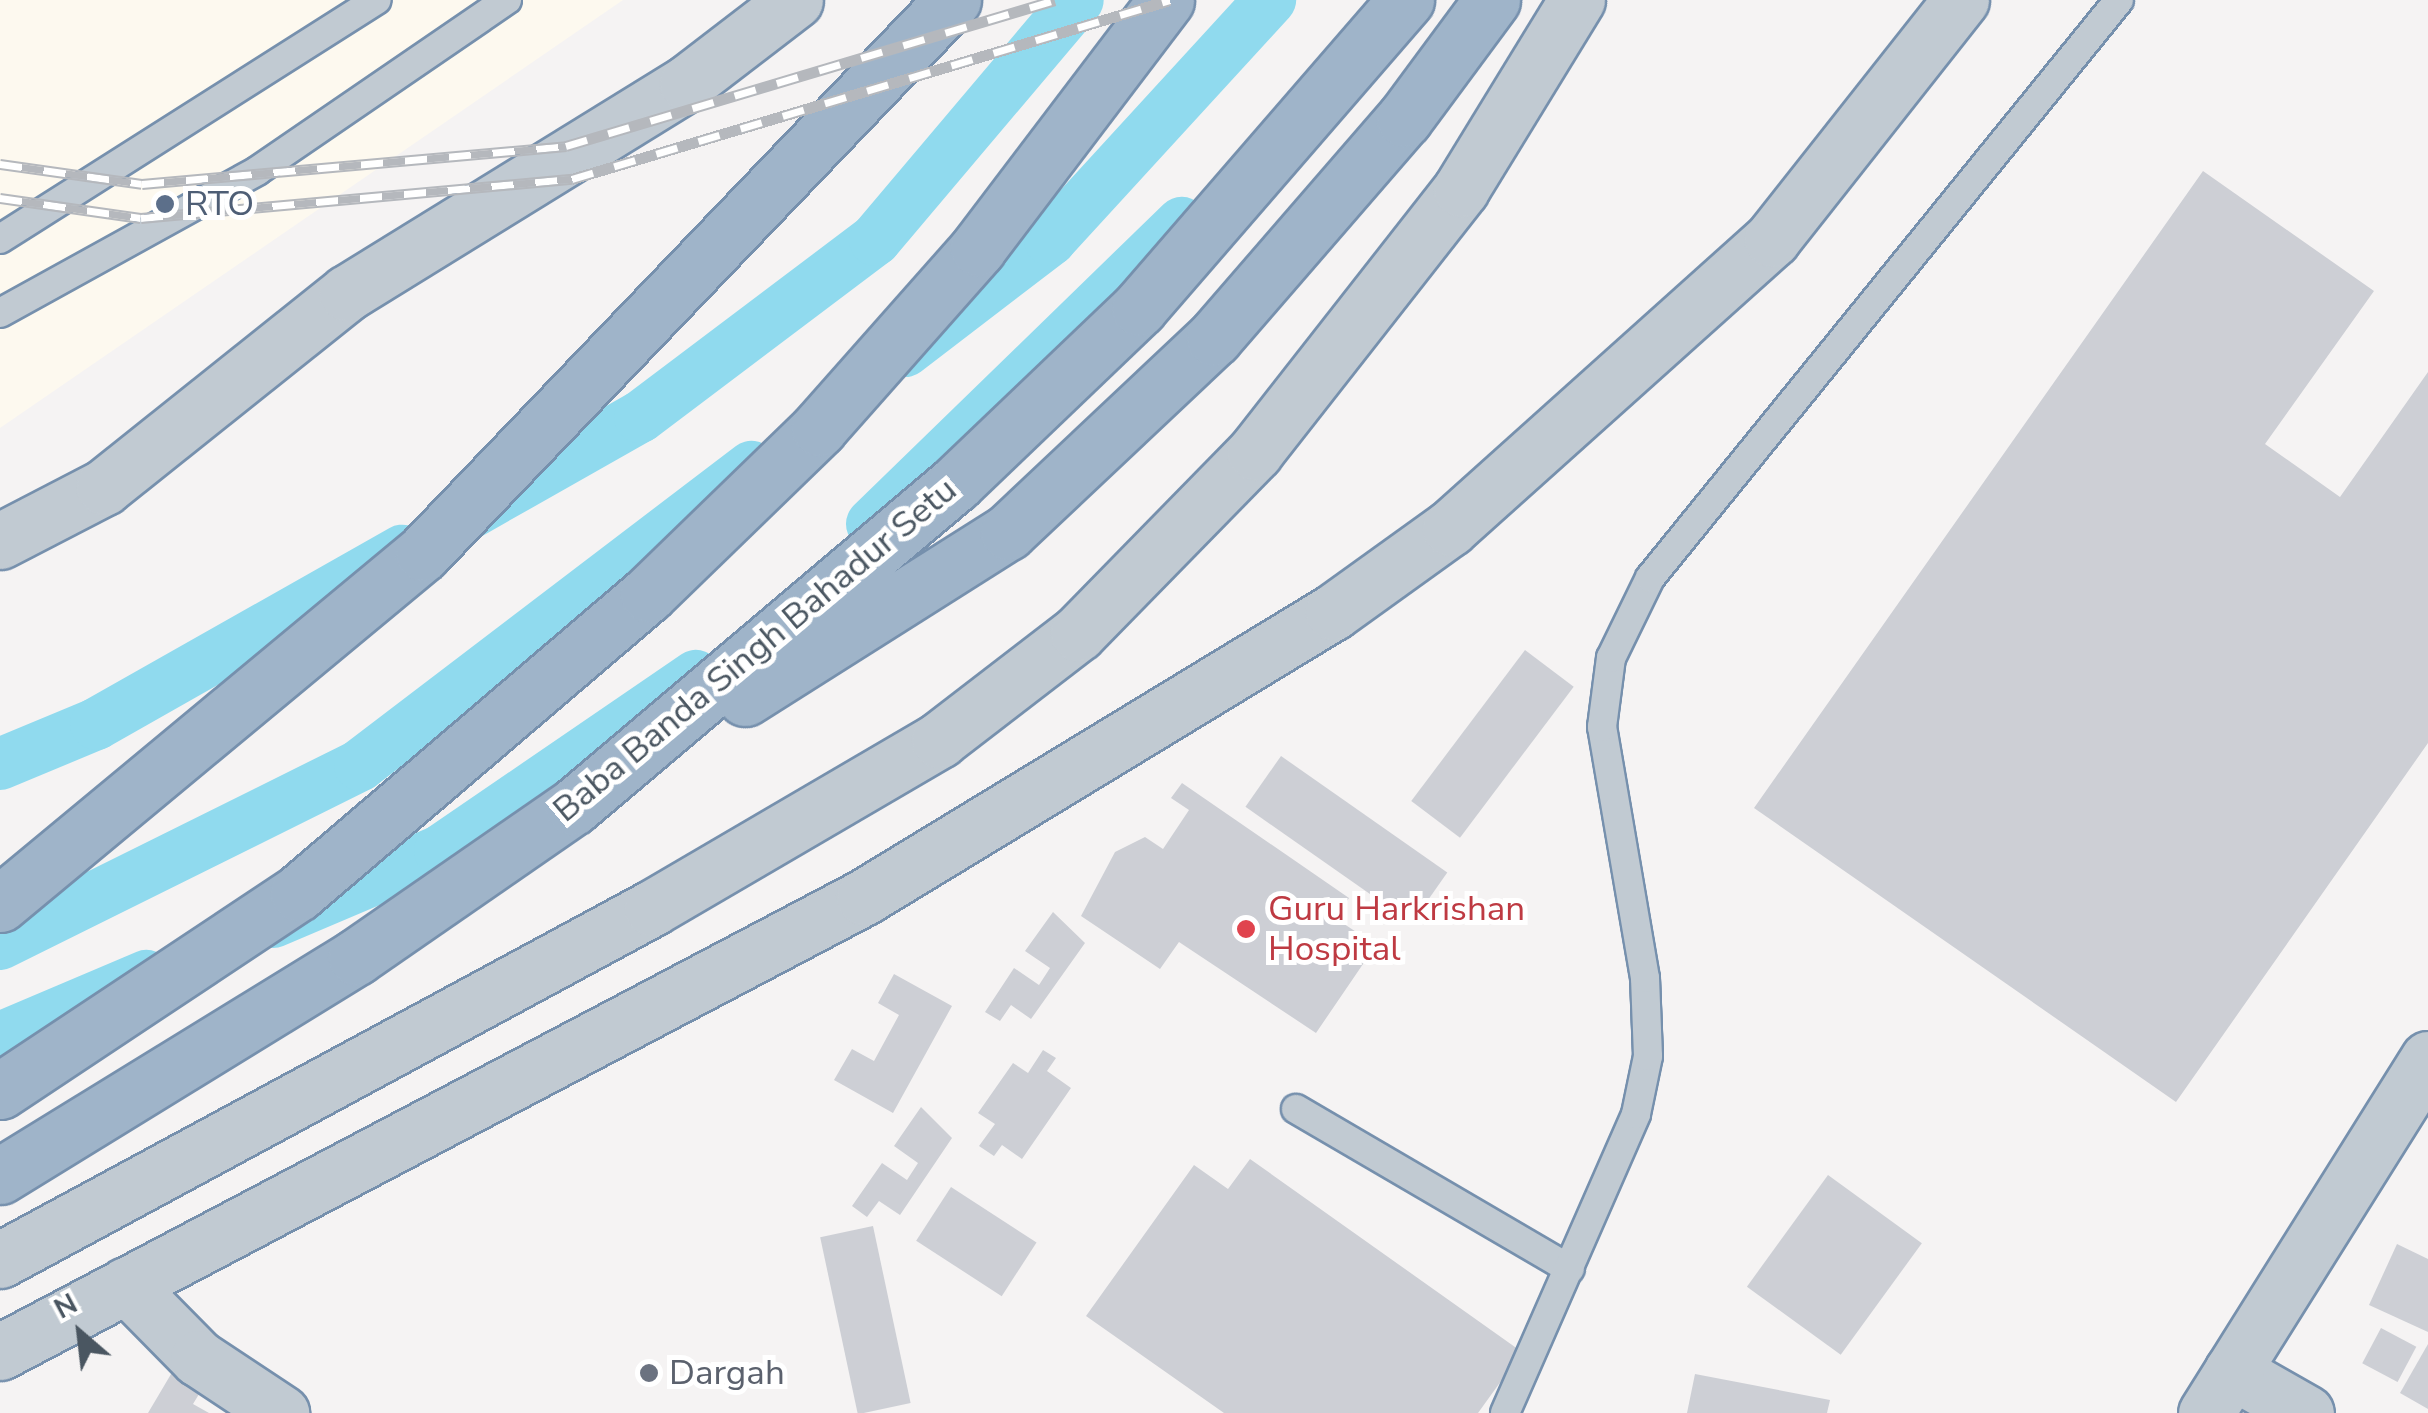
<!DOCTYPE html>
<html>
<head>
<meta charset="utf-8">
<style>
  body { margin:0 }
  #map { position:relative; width:2428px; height:1413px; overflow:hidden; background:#f5f3f3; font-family:"Nunito Sans",sans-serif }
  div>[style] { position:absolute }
  .commercial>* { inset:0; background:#fdf9ef }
  .canal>* { height:52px; margin:-26px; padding:0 26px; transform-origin:26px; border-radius:26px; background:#90daee }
  .building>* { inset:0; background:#cdcfd5; transform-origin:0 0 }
  .roads { filter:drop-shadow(2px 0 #7690ad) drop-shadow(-2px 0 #7690ad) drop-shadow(0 2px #7690ad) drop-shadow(0 -2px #7690ad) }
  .service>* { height:28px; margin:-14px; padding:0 14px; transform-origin:14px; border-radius:14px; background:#c1cad2 }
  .minor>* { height:55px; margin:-27.5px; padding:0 27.5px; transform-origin:27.5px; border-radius:27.5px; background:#c1cad2 }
  .trunk>* { height:55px; margin:-27.5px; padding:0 27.5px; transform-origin:27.5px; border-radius:27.5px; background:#9fb4c9 }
  .rail>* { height:11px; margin-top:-5.5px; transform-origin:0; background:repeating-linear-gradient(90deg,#fff 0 22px,#b5b8bd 0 44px); box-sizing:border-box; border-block:2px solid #b5b8bd }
  .dots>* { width:28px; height:28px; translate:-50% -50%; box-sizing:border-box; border:5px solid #fff; border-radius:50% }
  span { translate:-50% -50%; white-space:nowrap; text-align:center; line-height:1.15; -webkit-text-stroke:10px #fff; paint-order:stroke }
  .service-label { font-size:35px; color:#4e5e75 }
  .left { translate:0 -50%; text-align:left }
  .street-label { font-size:35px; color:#4a5661 }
  .health-label { font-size:35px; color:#be3a42 }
  .worship-label { font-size:35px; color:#5b616d }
  .north { position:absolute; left:30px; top:1283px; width:100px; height:100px; -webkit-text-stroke:8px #fff; paint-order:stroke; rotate:332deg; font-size:28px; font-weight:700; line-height:40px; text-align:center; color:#4a5661 }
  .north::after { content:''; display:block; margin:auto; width:35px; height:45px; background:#4a5661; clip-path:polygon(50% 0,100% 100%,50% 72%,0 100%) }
</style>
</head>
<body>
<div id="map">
  <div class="commercial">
    <div style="clip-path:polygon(0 0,623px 0,0 428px)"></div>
  </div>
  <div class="canal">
    <div style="left:905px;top:351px;width:183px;rotate:-37.4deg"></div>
    <div style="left:1050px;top:240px;width:326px;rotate:-47.5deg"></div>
    <div style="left:470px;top:513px;width:195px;rotate:-29.5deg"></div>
    <div style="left:640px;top:417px;width:294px;rotate:-37deg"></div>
    <div style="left:875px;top:240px;width:314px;rotate:-49.8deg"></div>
    <div style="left:872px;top:524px;width:432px;rotate:-44.2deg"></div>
    <div style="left:0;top:764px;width:104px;rotate:-22.6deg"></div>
    <div style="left:96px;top:724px;width:352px;rotate:-29.5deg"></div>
    <div style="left:273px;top:922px;width:181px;rotate:-23deg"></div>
    <div style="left:440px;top:851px;width:310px;rotate:-34.4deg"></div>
    <div style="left:0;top:944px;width:402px;rotate:-26.4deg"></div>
    <div style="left:360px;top:765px;width:492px;rotate:-37.3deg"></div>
    <div style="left:0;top:1038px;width:159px;rotate:-23deg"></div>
  </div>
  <div class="building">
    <div style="clip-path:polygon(2203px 171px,2374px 291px,2265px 444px,2340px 497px,2428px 372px,2428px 743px,2176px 1102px,1754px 808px)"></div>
    <div style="left:1525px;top:650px;width:61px;height:189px;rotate:37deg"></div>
    <div style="left:1281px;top:756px;width:203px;height:62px;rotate:35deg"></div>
    <div style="clip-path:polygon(1182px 783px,1349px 898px,1335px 918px,1376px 945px,1316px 1033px,1179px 942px,1160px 969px,1081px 916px,1115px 852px,1145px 837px,1163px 849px,1189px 810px,1171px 798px)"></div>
    <div style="clip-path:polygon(1053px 912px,1085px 943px,1031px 1019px,1011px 1005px,1000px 1021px,985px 1012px,1014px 968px,1039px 985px,1050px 968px,1025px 951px)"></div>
    <div style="clip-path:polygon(894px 974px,952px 1006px,893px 1113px,834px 1080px,852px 1049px,874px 1061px,899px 1015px,878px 1003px)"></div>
    <div style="clip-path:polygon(1043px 1050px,1056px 1058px,1047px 1071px,1071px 1088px,1022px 1159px,1002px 1145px,994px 1156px,979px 1146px,995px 1124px,978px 1113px,1013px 1063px,1028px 1073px)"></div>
    <div style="clip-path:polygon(921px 1107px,952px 1138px,900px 1215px,879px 1201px,867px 1217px,852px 1206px,882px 1163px,907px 1180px,918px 1163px,894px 1146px)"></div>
    <div style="clip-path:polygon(1250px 1159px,1522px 1352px,1478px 1413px,1224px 1413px,1086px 1316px,1194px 1165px,1228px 1189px)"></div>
    <div style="left:1828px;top:1175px;width:116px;height:138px;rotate:36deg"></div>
    <div style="left:951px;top:1187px;width:102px;height:64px;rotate:33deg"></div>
    <div style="left:873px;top:1226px;width:181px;height:54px;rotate:78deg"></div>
    <div style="clip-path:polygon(2397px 1244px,2428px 1259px,2428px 1332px,2369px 1305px)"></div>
    <div style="left:2381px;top:1328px;width:40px;height:40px;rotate:28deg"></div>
    <div style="clip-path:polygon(2428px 1344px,2428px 1409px,2400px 1393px)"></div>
    <div style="clip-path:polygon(177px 1364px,207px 1381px,193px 1404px,209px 1413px,148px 1413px)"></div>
    <div style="clip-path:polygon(1695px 1374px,1830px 1400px,1827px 1413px,1687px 1413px)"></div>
  </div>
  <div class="roads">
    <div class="service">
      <div style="left:0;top:239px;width:446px;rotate:-32.4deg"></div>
      <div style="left:0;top:313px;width:294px;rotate:-28.9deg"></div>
      <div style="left:257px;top:171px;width:303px;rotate:-34.4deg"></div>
      <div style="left:1296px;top:1109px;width:317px;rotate:30.3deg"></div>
      <div style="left:1505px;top:1413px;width:326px;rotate:-66.3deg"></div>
      <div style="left:1636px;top:1114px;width:59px;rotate:-78.3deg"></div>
      <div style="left:1648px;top:1056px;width:78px;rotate:-92.2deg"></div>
      <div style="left:1645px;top:978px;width:255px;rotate:-99.7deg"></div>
      <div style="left:1602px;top:727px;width:70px;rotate:-82.6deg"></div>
      <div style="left:1611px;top:658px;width:89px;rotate:-64deg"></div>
      <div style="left:1650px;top:578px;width:744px;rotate:-50.94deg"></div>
    </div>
    <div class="minor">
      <div style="left:0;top:541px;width:117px;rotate:-27.4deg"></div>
      <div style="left:104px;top:487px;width:311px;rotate:-38.6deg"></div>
      <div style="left:347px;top:293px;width:400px;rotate:-31.7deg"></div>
      <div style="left:687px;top:83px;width:136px;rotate:-37.5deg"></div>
      <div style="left:0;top:1260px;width:741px;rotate:-28.36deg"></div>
      <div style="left:652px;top:908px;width:333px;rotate:-30.3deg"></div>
      <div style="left:939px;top:740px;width:175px;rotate:-37.6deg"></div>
      <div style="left:1078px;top:633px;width:253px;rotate:-45.6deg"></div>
      <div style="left:1255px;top:452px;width:334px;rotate:-51.9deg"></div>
      <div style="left:1461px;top:189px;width:222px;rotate:-58.5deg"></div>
      <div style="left:126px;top:1285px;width:103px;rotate:45.4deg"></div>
      <div style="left:198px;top:1358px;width:100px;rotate:33.5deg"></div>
      <div style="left:0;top:1352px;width:976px;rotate:-27.77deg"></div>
      <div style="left:864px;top:897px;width:549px;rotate:-31.29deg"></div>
      <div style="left:1333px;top:612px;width:144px;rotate:-35.7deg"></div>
      <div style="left:1450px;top:528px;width:433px;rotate:-41.9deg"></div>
      <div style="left:1772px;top:239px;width:305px;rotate:-51.7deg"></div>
      <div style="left:2232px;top:1371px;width:85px;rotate:29.6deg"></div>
      <div style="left:2206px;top:1413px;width:418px;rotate:-57.9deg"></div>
    </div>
    <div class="trunk">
      <div style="left:745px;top:698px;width:311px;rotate:-32.3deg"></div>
      <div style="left:1008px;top:532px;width:283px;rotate:-43.3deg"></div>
      <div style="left:1214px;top:338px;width:290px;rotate:-49.1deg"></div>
      <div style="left:1404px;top:119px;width:148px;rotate:-53.5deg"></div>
      <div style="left:0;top:904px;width:550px;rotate:-39.69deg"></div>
      <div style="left:423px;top:553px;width:766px;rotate:-46.22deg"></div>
      <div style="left:0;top:1091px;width:358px;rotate:-33.6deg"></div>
      <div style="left:298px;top:893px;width:460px;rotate:-40.5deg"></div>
      <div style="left:648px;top:594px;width:238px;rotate:-44.1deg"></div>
      <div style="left:819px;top:428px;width:240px;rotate:-48.5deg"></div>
      <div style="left:978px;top:248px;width:311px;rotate:-52.8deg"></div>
      <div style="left:0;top:1176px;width:418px;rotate:-31.6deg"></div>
      <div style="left:356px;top:957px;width:264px;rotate:-34.7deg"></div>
      <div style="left:573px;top:807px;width:502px;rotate:-40.23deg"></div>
      <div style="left:956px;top:483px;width:253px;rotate:-43.7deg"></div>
      <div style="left:1139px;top:308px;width:408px;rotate:-49.1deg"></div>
    </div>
  </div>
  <div class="rail">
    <div style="left:0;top:164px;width:143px;rotate:8deg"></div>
    <div style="left:142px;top:184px;width:426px;rotate:-5.1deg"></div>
    <div style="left:566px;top:146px;width:510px;rotate:-16.62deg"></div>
    <div style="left:0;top:198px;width:142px;rotate:8.1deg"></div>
    <div style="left:141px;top:218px;width:433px;rotate:-5.2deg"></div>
    <div style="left:572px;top:179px;width:624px;rotate:-16.66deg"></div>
  </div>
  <div class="dots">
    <div style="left:165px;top:204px;background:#5c6f8a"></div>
    <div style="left:1246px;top:929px;background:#e0444e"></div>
    <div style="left:649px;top:1373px;background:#6b7280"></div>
  </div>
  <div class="service-label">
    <span class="left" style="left:185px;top:204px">RTO</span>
  </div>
  <div class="street-label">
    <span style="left:755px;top:650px;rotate:-40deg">Baba Banda Singh Bahadur Setu</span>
  </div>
  <div class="health-label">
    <span class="left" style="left:1268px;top:929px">Guru Harkrishan<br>Hospital</span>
  </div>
  <div class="worship-label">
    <span class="left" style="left:669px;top:1373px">Dargah</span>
  </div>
  <div class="north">N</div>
</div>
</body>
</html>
